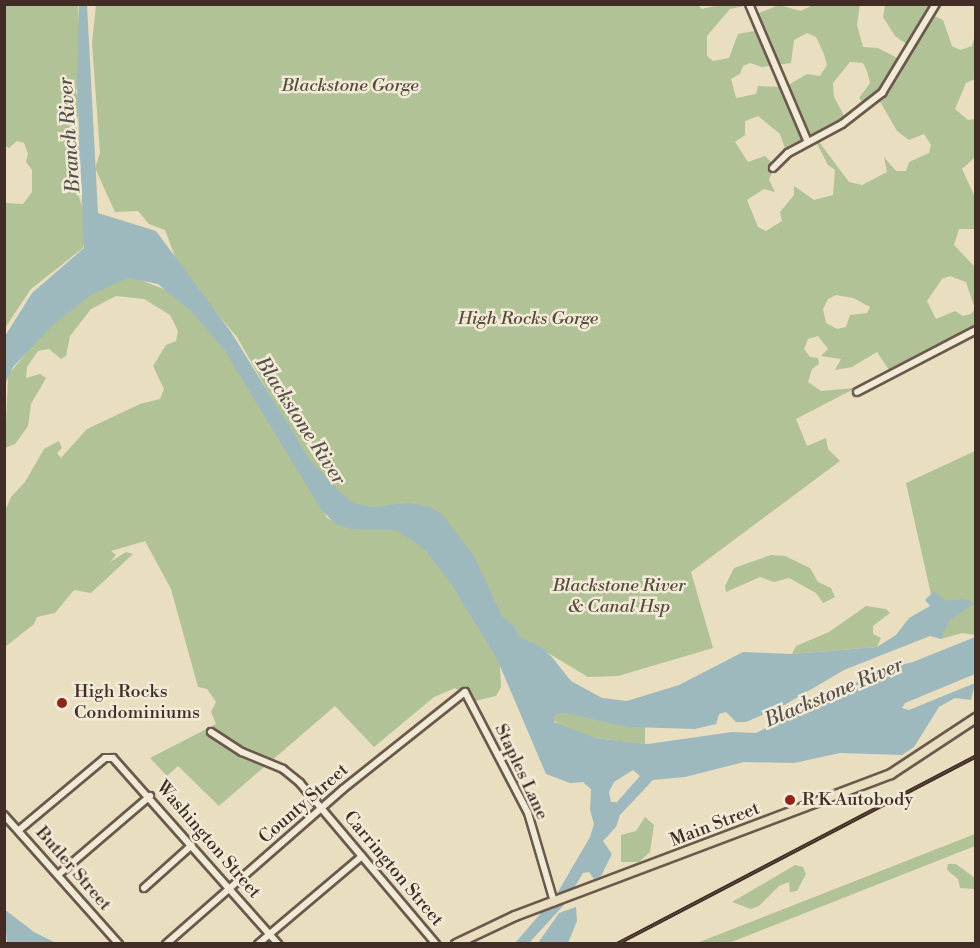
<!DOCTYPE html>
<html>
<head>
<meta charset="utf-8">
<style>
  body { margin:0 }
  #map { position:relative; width:980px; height:948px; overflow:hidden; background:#e9dec0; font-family:"Libre Bodoni",serif }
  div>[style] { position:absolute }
  .green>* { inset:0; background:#b1c297 }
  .water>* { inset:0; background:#9db9be }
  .roads { filter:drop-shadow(2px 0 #6b594c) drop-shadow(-2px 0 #6b594c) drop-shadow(0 2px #6b594c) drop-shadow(0 -2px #6b594c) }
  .minor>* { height:6px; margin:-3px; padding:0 3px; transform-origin:3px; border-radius:3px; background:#f1ead6 }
  .major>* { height:8px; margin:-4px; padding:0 4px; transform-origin:4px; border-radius:4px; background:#e9dec0 }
  .rail>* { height:4px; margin-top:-2px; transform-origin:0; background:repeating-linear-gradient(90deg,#f1ead6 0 4.5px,#412d25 0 9px); box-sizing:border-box; border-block:2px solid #412d25 }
  .dots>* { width:16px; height:16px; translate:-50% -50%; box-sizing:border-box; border:3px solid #f1ead6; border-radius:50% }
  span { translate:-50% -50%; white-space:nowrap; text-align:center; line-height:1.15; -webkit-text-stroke:5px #f1ead6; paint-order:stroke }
  .park-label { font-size:18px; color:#574b3c; font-style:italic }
  .poi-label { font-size:18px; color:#412d25 }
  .left { translate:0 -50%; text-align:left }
  .street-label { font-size:18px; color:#412d25 }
  .water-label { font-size:20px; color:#58504b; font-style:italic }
  .frame { position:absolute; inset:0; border:6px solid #412d25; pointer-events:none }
</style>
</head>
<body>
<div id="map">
  <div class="green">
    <div style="clip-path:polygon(evenodd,697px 4px,702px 9px,719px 5px,749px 5px,730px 9px,707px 36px,707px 56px,713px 61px,729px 58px,738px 34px,760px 30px,754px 15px,779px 5px,801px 11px,813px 5px,860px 4px,857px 25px,863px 47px,878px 48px,905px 62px,912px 48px,895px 36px,883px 17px,885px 5px,937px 5px,932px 15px,943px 20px,952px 46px,960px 50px,972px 46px,975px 35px,975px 79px,966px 83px,955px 109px,968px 120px,975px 119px,975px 157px,962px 169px,975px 197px,975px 229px,959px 229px,954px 245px,975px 267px,975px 326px,796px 419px,807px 446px,826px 438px,828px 449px,840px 461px,691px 572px,713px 648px,618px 676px,588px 677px,533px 644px,509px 638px,390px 511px,332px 505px,237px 337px,180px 270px,165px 230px,149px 224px,138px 211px,115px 212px,95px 168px,100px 153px,92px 43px,96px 5px,697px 4px,807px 33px,816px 37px,824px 54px,827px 65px,820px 76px,807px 74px,785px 87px,758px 86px,756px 94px,736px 98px,731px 79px,740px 74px,743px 66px,750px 63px,762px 67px,791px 63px,794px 40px,807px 33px,697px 4px,850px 62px,863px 63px,867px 71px,870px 83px,859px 98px,866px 107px,878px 98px,897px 131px,909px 140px,924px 134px,931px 145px,929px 153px,909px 162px,906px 171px,896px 171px,884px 157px,887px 172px,862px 185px,849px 182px,817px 139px,847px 121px,834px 97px,833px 83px,850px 62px,697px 4px,758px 116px,780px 134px,787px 154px,815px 140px,828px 165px,835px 170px,833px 195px,814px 200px,794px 186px,794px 195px,780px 212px,782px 221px,766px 231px,758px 227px,747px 200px,764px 189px,775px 192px,769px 180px,775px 166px,765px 156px,748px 162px,735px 142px,745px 135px,745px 121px,758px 116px,697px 4px,950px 276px,966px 282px,975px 309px,971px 314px,963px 316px,955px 311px,936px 319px,927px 301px,942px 279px,950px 276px,697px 4px,836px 295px,853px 298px,870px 307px,867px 313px,850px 315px,846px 327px,837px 329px,826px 323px,823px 309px,828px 299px,836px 295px,697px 4px,818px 336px,828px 349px,821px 356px,841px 359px,835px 370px,852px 367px,877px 352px,889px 370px,854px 388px,821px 391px,808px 382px,812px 369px,819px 364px,818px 358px,810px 357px,804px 349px,808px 339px,818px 336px)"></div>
    <div style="clip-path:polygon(5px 5px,78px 5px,81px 59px,76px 92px,81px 104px,76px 125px,82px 152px,74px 182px,89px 226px,83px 248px,31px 289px,5px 328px,5px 203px,23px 204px,32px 192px,32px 170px,26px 162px,28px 154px,24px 143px,17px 141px,9px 148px,5px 146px)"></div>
    <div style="clip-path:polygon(124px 274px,169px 291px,203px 321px,241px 368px,327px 518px,351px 529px,393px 523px,429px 550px,505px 652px,500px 667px,501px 687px,496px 696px,475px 701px,455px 688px,434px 697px,374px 747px,335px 706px,219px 806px,178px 766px,167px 776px,150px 758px,216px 724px,211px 712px,216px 702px,207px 689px,198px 687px,171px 589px,145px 541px,111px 551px,116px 555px,110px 562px,126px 552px,133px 554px,91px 593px,74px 590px,55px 613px,37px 617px,34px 624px,5px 647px,4px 513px,11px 497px,25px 482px,44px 449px,59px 441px,62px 448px,57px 453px,61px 458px,87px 429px,140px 404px,160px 399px,164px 389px,153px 366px,166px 345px,176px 341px,178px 331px,170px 315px,144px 299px,116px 296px,91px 309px,70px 336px,66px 356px,61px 359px,49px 349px,38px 351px,27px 367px,26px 378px,40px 374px,46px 378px,31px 404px,28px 426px,15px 444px,5px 448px,8px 375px,48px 327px,87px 294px)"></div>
    <div style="clip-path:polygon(975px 451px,975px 635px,962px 633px,941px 639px,906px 483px)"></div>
    <div style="clip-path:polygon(771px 555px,785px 556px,810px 568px,818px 582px,831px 588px,835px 597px,823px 603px,816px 593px,789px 578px,774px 582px,760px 577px,726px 592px,725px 586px,734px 568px)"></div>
    <div style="clip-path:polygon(866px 606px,886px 609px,890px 613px,873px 626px,873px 634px,881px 638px,877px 647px,792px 654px,796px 646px,829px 632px)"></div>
    <div style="clip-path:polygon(564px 713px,645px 727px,645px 744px,595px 738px,567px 730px,552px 719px,554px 714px)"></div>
    <div style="clip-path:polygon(645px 817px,654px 825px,650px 852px,639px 862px,621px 862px,621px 835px,636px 831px)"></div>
    <div style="clip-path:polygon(975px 834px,975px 846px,729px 943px,697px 943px)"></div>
    <div style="clip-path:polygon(948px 864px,956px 864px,975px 878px,975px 889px,960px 888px,958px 879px,947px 870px)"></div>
    <div style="clip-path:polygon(795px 865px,803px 867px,806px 874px,797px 891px,790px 892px,789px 882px,779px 886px,759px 906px,751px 909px,732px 902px)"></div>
  </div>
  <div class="water">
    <div style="clip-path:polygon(evenodd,79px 5px,87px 5px,98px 213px,156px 231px,231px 332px,310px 460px,339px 491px,354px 503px,372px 507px,408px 503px,428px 506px,442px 514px,474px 556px,502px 616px,515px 627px,519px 637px,540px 646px,551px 656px,571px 681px,602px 698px,627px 701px,679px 685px,743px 652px,792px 654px,877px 647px,896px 635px,909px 618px,930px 606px,925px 600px,934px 591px,946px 601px,964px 599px,975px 603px,948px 622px,941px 639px,930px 636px,844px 670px,781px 707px,746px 722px,736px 722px,726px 712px,719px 714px,716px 724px,695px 729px,629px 727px,564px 713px,554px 715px,554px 722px,595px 738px,648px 744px,732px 732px,756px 733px,881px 670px,913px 662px,975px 637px,975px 674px,905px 703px,902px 708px,909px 710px,975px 683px,971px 700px,955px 698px,939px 707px,914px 747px,902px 755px,840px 753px,794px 763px,744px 762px,685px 777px,653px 780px,620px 815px,616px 827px,603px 841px,612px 854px,601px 876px,594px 879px,589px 872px,583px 873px,563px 906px,529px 943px,515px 943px,555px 897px,590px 837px,594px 824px,590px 810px,591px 789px,583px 782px,570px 783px,546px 774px,497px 659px,452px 585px,424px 549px,397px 530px,350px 529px,336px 524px,322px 511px,225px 351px,192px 312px,158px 284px,128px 278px,92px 294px,54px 324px,13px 367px,5px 384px,5px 336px,32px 293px,84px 248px,77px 87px,79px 5px,633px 770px,640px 776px,617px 802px,611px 802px,609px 792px,614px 782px,633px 770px)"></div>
    <div style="clip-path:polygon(576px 907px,577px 921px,568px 943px,538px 943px,559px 913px)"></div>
    <div style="clip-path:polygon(4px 909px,34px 932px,56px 943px,7px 943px)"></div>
  </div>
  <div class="roads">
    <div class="minor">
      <div style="left:749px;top:4px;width:150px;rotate:66.9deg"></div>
      <div style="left:773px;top:168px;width:21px;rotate:-45deg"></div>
      <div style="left:788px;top:153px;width:61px;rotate:-28.2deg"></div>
      <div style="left:842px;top:124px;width:51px;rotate:-37.8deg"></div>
      <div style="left:882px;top:93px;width:104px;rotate:-58.8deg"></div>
      <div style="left:857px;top:392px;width:134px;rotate:-27.5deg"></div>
      <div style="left:211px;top:732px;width:37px;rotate:33deg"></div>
      <div style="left:242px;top:752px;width:44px;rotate:22.5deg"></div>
      <div style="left:283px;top:769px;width:22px;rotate:39deg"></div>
      <div style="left:300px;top:783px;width:211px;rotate:49.8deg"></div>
      <div style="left:4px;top:815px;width:173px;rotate:48.3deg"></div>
      <div style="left:19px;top:830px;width:112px;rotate:-39.9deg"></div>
      <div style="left:105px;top:758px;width:8px"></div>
      <div style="left:113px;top:758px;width:249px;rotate:48.4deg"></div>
      <div style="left:59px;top:874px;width:120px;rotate:-40.6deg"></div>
      <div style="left:144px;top:888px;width:64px;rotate:-41.9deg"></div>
      <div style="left:166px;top:944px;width:235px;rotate:-41.2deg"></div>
      <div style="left:343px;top:789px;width:156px;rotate:-38.5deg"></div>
      <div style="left:465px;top:692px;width:136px;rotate:62.5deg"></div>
      <div style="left:528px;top:813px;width:93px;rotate:73.7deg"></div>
      <div style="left:258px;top:944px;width:136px;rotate:-40.2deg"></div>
    </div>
    <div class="major">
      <div style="left:456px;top:944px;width:65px;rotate:-25.4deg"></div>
      <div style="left:515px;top:916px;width:402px;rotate:-20.7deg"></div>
      <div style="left:891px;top:774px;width:102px;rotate:-33.4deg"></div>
    </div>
  </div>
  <div class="rail">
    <div style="left:617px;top:944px;width:405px;rotate:-27.6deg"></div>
  </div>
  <div class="dots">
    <div style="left:62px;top:703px;background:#8f2418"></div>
    <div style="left:790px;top:800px;background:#8f2418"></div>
  </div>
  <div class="park-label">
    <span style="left:350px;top:86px">Blackstone Gorge</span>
    <span style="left:528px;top:319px">High Rocks Gorge</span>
    <span style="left:619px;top:597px">Blackstone River<br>&amp; Canal Hsp</span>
  </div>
  <div class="poi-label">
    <span class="left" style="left:74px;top:703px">High Rocks<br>Condominiums</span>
    <span class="left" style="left:802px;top:800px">R K Autobody</span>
  </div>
  <div class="street-label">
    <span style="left:521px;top:772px;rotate:65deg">Staples Lane</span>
    <span style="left:304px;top:804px;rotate:-41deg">County Street</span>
    <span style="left:715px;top:825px;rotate:-21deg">Main Street</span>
    <span style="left:208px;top:840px;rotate:49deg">Washington Street</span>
    <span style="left:73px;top:869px;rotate:49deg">Butler Street</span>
    <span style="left:393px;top:869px;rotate:50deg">Carrington Street</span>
  </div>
  <div class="water-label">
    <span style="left:70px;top:135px;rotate:-94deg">Branch River</span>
    <span style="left:300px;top:421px;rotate:57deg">Blackstone River</span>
    <span style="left:834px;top:693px;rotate:-23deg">Blackstone River</span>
  </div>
  <div class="frame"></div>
</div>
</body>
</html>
